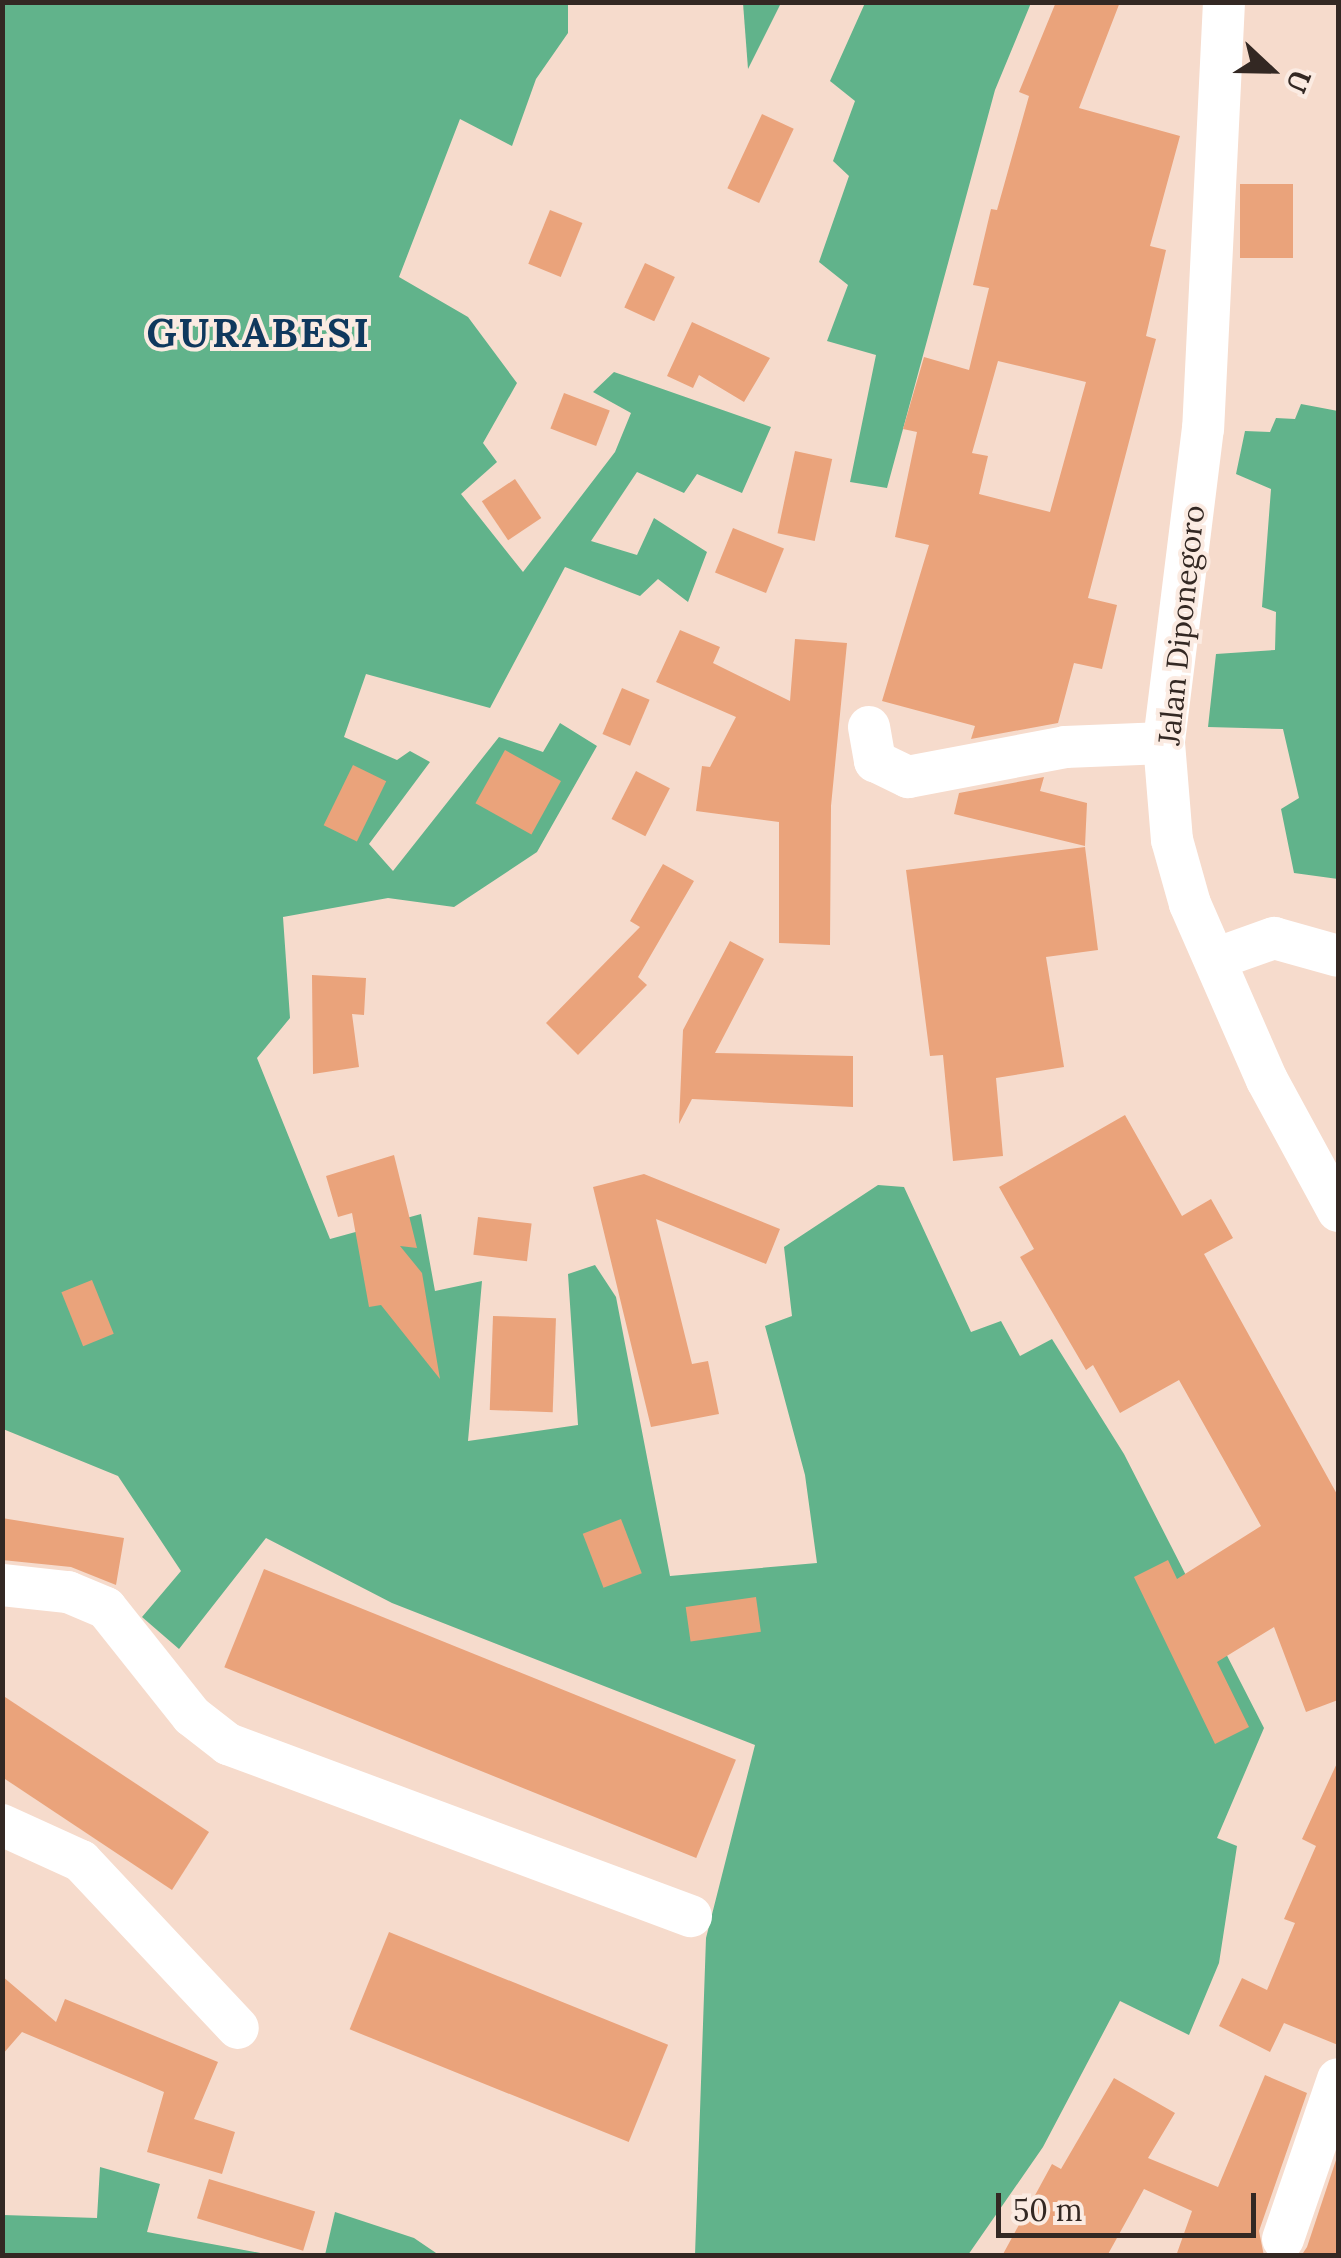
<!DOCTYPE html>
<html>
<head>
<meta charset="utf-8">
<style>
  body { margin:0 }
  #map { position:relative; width:1341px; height:2258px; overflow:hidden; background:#f6dbcc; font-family:Lora,serif }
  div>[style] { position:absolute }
  .forest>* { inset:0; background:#61b38b }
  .building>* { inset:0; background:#eaa37b; transform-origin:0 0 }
  .minor>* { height:42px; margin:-21px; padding:0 21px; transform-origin:21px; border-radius:21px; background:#fff }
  span { translate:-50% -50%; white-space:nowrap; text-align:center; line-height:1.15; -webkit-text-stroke:8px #fbebe2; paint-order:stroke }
  .street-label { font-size:30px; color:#332823 }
  .district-label { font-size:40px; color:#0f385d; font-weight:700; letter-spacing:2.5px }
  .frame { position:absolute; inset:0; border:5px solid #332823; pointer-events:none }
  .north { position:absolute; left:1221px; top:20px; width:100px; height:100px; -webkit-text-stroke:8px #fbebe2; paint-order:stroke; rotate:112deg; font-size:28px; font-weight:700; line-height:40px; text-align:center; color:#332823 }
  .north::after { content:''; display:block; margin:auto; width:35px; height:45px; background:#332823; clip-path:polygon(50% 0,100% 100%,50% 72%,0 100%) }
  .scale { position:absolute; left:996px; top:2193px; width:260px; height:45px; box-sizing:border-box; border:5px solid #332823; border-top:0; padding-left:12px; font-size:30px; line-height:35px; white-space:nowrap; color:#332823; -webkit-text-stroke:8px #fbebe2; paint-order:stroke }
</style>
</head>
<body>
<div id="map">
  <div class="forest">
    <div style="clip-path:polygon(2px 3px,568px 3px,568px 33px,536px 79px,512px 146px,460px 119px,399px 277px,468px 317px,517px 383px,483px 443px,497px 462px,461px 494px,523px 572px,615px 452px,631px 413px,593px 392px,614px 372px,771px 427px,742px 493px,697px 474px,684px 493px,637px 472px,591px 541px,637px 555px,654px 518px,707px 552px,688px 602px,658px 579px,640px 596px,565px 567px,490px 708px,366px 674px,344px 737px,397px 760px,410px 751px,430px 762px,369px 844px,393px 871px,499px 737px,543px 752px,560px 723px,597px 746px,537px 852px,454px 907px,388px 898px,283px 917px,290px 1018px,257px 1058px,330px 1239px,421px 1214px,435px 1291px,482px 1281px,468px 1441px,578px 1425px,568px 1274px,595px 1265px,616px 1297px,670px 1576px,817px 1563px,805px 1475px,765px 1326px,792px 1316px,784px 1247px,878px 1185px,904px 1187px,971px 1332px,1001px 1321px,1020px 1356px,1052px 1339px,1124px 1454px,1264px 1728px,1217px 1838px,1237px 1846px,1219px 1963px,1189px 2035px,1120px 2001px,1043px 2147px,968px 2255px,695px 2255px,706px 1938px,755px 1745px,392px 1603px,266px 1538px,179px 1649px,142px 1617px,181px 1571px,118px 1476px,3px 1429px)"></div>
    <div style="clip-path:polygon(743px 3px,781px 3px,748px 69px)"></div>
    <div style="clip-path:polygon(865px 3px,1031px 3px,995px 90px,887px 488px,850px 482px,876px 355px,827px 341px,848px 285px,819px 262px,849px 176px,833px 161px,855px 101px,830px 81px)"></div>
    <div style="clip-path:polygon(1301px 404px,1338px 411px,1338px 879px,1294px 873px,1281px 809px,1299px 798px,1283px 729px,1208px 727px,1216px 654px,1275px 650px,1276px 612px,1262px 607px,1271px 489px,1236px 474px,1245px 431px,1270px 432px,1276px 418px,1295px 419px)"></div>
    <div style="clip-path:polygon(100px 2167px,160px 2184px,147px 2232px,271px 2255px,3px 2255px,3px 2215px,97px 2218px)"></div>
    <div style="clip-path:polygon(335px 2212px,414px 2238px,439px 2255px,325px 2255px)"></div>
  </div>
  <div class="building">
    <div style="clip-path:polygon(evenodd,1056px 2px,1120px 2px,1079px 108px,1180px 136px,1150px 246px,1166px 250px,1146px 336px,1156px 339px,1088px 598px,1117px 605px,1102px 669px,1074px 663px,1058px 723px,971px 739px,975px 726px,882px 701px,929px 545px,895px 537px,917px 432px,903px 429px,924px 357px,969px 370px,989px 288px,973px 285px,991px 209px,997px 210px,1029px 96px,1019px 92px,1056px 2px,998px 361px,1086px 382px,1050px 512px,979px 494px,988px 456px,972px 453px,998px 361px)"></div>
    <div style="left:762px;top:114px;width:35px;height:82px;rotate:25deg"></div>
    <div style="left:1240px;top:184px;width:53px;height:74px"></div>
    <div style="left:550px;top:210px;width:35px;height:58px;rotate:22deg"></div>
    <div style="left:645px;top:263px;width:33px;height:49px;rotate:25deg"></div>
    <div style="clip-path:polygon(692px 322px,770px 358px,744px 402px,699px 375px,693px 388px,667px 376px)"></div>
    <div style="left:564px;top:393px;width:49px;height:38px;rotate:21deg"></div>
    <div style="left:795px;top:451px;width:38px;height:84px;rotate:12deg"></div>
    <div style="left:515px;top:479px;width:47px;height:40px;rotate:56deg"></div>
    <div style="left:733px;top:528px;width:55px;height:48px;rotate:22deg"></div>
    <div style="clip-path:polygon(680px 630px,720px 647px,713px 663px,790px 701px,795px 639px,847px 643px,831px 806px,830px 945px,779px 943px,779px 822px,696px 811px,702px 766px,710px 767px,736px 717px,656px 682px)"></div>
    <div style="left:622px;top:688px;width:30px;height:50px;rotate:23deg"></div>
    <div style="left:505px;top:750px;width:64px;height:61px;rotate:29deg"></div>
    <div style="left:353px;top:765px;width:37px;height:67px;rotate:26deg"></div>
    <div style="left:636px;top:771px;width:38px;height:54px;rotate:27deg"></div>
    <div style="clip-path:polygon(1044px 777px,1040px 791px,1087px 803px,1085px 846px,954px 814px,959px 793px)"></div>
    <div style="clip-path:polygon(1085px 847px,1098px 950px,1046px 957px,1064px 1067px,996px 1078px,1003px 1156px,953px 1161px,943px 1055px,930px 1056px,906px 870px)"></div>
    <div style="clip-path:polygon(663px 864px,694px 881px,638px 977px,647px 985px,578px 1055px,546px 1023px,640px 927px,630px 921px)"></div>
    <div style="clip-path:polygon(730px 941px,764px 959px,715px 1053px,853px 1056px,853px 1107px,692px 1099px,679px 1124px,683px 1030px)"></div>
    <div style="clip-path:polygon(312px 975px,366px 978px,364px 1015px,352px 1014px,359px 1067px,313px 1074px)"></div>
    <div style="clip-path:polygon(1125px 1115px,1182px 1216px,1211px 1199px,1233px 1238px,1204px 1254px,1338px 1496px,1338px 1700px,1306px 1712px,1274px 1627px,1217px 1662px,1249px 1727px,1215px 1744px,1134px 1577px,1168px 1560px,1177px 1579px,1261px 1526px,1179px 1380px,1120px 1413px,1093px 1365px,1086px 1370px,1020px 1257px,1034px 1249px,999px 1187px)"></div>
    <div style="clip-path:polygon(394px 1155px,417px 1248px,400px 1246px,422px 1273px,440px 1379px,381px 1305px,369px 1307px,352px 1213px,338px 1217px,326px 1176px)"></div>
    <div style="clip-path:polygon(644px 1174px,780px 1229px,766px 1264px,656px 1219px,692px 1364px,708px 1361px,719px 1414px,651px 1427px,593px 1187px)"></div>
    <div style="left:478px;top:1217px;width:54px;height:38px;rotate:7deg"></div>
    <div style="left:92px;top:1280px;width:58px;height:33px;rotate:68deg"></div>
    <div style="left:493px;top:1316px;width:63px;height:94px;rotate:2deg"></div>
    <div style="clip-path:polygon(2px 1518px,124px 1538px,116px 1585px,71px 1567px,2px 1560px)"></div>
    <div style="left:621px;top:1519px;width:58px;height:41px;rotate:69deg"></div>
    <div style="left:264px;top:1569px;width:509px;height:106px;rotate:22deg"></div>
    <div style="left:756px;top:1597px;width:35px;height:71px;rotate:82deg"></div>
    <div style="clip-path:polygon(2px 1695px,209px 1832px,172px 1890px,2px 1777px)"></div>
    <div style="clip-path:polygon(1338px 1761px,1338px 2045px,1284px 2023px,1270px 2052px,1219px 2026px,1242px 1978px,1267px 1990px,1295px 1923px,1284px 1919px,1316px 1846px,1302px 1839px)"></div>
    <div style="left:389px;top:1932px;width:301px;height:105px;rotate:22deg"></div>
    <div style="clip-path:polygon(2px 1976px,56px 2022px,65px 1999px,218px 2062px,194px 2119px,235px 2132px,222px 2174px,147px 2152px,164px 2092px,22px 2032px,2px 2055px)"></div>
    <div style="clip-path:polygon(1265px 2075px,1307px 2093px,1259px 2231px,1264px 2256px,1176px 2256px,1192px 2211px,1144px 2189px,1107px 2256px,1002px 2256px,1052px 2164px,1061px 2169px,1114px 2078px,1175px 2113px,1148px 2158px,1218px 2187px)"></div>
    <div style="clip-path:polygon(1338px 2154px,1338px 2256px,1301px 2256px,1307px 2247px)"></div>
    <div style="left:209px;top:2179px;width:111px;height:41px;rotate:17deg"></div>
  </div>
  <div class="minor">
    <div style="left:1224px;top:2px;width:427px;rotate:92.8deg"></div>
    <div style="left:1203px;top:428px;width:317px;rotate:97.1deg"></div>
    <div style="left:1164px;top:743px;width:97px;rotate:85.3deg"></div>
    <div style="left:1172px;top:840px;width:66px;rotate:74.3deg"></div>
    <div style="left:1190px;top:904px;width:192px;rotate:66.4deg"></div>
    <div style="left:1267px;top:1080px;width:149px;rotate:61.5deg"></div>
    <div style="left:869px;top:727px;width:35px;rotate:80deg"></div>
    <div style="left:875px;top:761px;width:37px;rotate:26deg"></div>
    <div style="left:908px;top:777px;width:160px;rotate:-10.8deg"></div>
    <div style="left:1065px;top:747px;width:99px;rotate:-2.3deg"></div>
    <div style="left:1215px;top:959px;width:63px;rotate:-19.6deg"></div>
    <div style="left:1274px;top:938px;width:66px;rotate:15.7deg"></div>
    <div style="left:2px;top:1585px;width:66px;rotate:6.1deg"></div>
    <div style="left:68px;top:1592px;width:41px;rotate:22.8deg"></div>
    <div style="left:106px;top:1608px;width:138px;rotate:51.5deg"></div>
    <div style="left:192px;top:1716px;width:46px;rotate:37.9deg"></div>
    <div style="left:228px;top:1744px;width:494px;rotate:20.4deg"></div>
    <div style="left:2px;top:1825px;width:87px;rotate:24.5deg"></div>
    <div style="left:81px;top:1861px;width:229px;rotate:46.8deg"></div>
    <div style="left:1283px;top:2239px;width:169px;rotate:-71deg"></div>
  </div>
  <div class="street-label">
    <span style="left:1181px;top:625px;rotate:-84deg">Jalan Diponegoro</span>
  </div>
  <div class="district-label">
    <span style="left:259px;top:333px">GURABESI</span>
  </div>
  <div class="frame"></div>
  <div class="north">U</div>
  <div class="scale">50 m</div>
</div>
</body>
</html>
